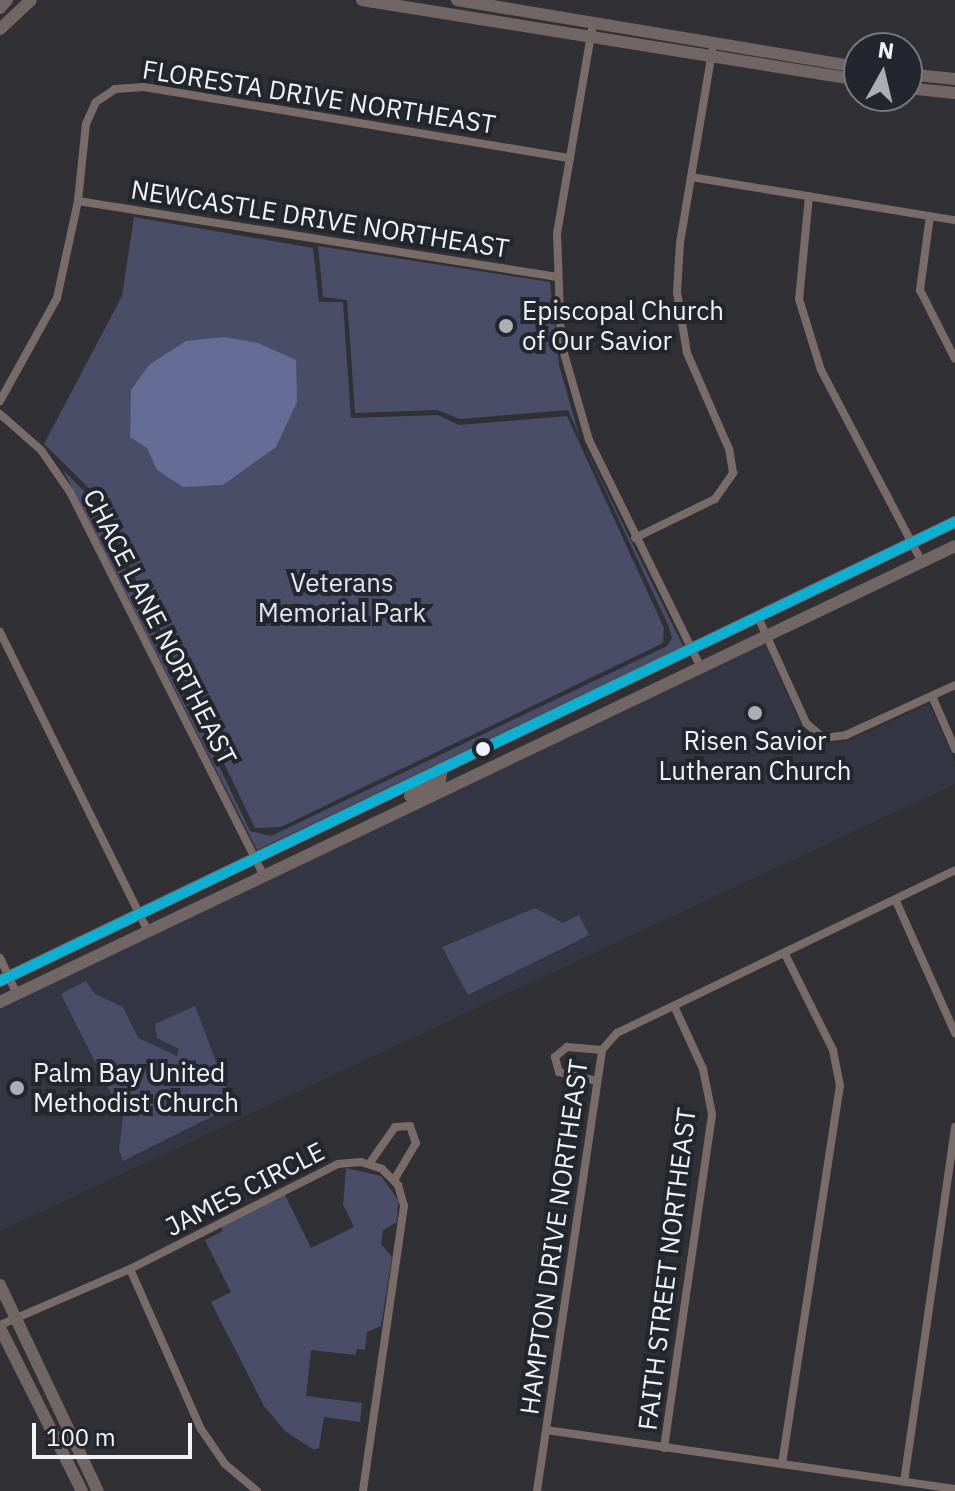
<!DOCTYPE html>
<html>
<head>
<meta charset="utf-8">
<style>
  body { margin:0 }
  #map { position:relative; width:955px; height:1491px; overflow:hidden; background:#303035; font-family:"IBM Plex Sans",sans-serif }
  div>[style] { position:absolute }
  .built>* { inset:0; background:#343743 }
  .green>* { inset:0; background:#494d67 }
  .water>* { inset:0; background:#656c96 }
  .street>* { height:8px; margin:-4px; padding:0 4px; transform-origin:4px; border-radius:4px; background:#796c68 }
  .secondary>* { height:12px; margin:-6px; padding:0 6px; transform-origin:6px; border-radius:6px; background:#716663 }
  .bus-1>* { height:10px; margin:-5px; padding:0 5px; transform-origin:5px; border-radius:5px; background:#0dafd3 }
  .dots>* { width:22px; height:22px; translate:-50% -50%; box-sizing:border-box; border:4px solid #24262d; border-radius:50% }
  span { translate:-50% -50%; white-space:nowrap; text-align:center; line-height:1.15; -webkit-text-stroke:8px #24262d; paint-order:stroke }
  .street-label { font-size:26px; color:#f1f2f8 }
  .poi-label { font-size:26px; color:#f1f2f8 }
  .left { translate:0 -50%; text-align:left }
  .park-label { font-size:26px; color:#e0e4f2 }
  .north { position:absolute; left:843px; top:32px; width:80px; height:80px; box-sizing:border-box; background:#24262d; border:2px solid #76787e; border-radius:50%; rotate:8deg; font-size:22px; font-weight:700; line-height:32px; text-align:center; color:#f1f2f8 }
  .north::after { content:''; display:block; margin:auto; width:28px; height:36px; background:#adaeb4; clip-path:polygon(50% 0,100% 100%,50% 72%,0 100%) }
  .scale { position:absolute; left:32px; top:1423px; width:160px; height:36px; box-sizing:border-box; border:4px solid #f1f2f8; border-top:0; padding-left:10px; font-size:24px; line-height:28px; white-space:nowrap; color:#f1f2f8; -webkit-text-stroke:6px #24262d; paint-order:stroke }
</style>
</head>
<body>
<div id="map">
  <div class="built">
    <div style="clip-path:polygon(764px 642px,801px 726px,819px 745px,848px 741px,929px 704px,955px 762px,955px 784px,0 1231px,0 1009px)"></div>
  </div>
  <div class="green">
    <div style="clip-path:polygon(134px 217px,313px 248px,319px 302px,343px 302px,351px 418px,438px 415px,459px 425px,567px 416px,664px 628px,663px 643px,281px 827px,255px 828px,95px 494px,44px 444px,122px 296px)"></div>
    <div style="clip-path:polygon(318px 246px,550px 282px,559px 365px,579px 435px,568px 410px,460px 419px,437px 410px,355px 413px,347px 300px,323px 297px)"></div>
    <div style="clip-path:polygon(583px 443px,683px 646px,257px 850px,63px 470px,91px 498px,250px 831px,271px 836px,667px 646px,672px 638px,668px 625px)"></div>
    <div style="clip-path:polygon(535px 908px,563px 923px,579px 915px,589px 935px,468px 995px,442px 947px)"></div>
    <div style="clip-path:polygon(86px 981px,95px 994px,123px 1007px,138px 1038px,177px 1056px,179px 1049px,157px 1038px,155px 1024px,195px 1006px,233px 1106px,123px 1161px,119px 1150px,123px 1117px,61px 994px)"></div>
    <div style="clip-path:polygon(346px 1168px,381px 1176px,398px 1200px,397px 1222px,383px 1230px,381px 1244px,392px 1257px,381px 1326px,367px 1332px,365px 1350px,357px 1349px,356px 1355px,311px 1350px,306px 1396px,362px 1403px,360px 1422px,324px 1417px,319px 1448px,314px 1450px,285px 1431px,264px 1406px,211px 1302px,231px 1292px,205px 1240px,223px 1231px,220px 1225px,284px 1193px,311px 1248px,354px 1227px,343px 1204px)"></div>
  </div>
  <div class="water">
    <div style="clip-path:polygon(225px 337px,258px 343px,296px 360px,297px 402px,276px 447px,223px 485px,183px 487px,157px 470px,147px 448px,130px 437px,131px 390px,149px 365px,186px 341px)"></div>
  </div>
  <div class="street">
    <div style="left:593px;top:23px;width:213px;rotate:99.7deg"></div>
    <div style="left:557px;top:233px;width:110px;rotate:87.9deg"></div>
    <div style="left:561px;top:343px;width:101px;rotate:73.9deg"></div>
    <div style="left:589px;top:440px;width:254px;rotate:63.8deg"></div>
    <div style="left:691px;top:177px;width:267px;rotate:9.3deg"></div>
    <div style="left:809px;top:196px;width:103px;rotate:95.5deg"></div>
    <div style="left:799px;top:299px;width:74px;rotate:72.8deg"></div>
    <div style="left:821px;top:370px;width:217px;rotate:62.3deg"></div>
    <div style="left:78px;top:201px;width:484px;rotate:9deg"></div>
    <div style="left:930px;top:216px;width:75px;rotate:97.7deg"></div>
    <div style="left:920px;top:290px;width:77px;rotate:63.1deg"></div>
    <div style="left:0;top:401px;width:118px;rotate:-61deg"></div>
    <div style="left:57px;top:298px;width:99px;rotate:-77.8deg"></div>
    <div style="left:78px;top:201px;width:77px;rotate:-84.1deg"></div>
    <div style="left:86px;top:124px;width:24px;rotate:-66deg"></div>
    <div style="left:96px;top:102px;width:23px;rotate:-34deg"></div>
    <div style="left:115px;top:89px;width:29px;rotate:-4deg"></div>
    <div style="left:144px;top:87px;width:432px;rotate:9.5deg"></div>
    <div style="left:0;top:414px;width:55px;rotate:41.3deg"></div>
    <div style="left:41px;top:450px;width:51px;rotate:55.4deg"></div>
    <div style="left:70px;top:492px;width:428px;rotate:63.2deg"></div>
    <div style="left:635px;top:538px;width:89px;rotate:-26deg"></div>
    <div style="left:715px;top:499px;width:32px;rotate:-55deg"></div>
    <div style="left:733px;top:473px;width:24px;rotate:-99deg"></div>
    <div style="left:729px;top:449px;width:105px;rotate:-113.6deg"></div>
    <div style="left:687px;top:353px;width:62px;rotate:-99.3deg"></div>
    <div style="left:677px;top:292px;width:49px;rotate:-86.5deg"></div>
    <div style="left:680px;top:243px;width:195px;rotate:-80.5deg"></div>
    <div style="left:758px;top:617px;width:116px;rotate:65.6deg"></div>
    <div style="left:806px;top:723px;width:23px;rotate:41deg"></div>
    <div style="left:823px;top:738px;width:23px;rotate:-7deg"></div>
    <div style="left:846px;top:735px;width:120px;rotate:-24.6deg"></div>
    <div style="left:0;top:632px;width:335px;rotate:63.7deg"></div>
    <div style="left:932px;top:696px;width:58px;rotate:66.5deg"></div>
    <div style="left:896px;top:901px;width:145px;rotate:65.9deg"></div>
    <div style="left:0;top:958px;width:40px;rotate:65deg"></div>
    <div style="left:597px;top:1081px;width:39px;rotate:-167deg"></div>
    <div style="left:559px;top:1072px;width:16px;rotate:-105deg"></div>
    <div style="left:555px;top:1057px;width:16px;rotate:-40deg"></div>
    <div style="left:567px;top:1047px;width:35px;rotate:5deg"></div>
    <div style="left:369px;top:1164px;width:45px;rotate:-54.9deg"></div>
    <div style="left:395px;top:1127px;width:15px;rotate:-4deg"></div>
    <div style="left:410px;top:1126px;width:18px;rotate:71deg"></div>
    <div style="left:416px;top:1143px;width:43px;rotate:120.7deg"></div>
    <div style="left:130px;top:1269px;width:175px;rotate:66.1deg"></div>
    <div style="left:201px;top:1429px;width:42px;rotate:55.6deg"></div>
    <div style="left:225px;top:1464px;width:42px;rotate:40.2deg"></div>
    <div style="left:0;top:1325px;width:142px;rotate:-23.3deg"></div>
    <div style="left:130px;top:1269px;width:233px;rotate:-26.8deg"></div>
    <div style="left:338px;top:1164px;width:23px;rotate:-5deg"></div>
    <div style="left:361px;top:1162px;width:22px;rotate:18deg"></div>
    <div style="left:382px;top:1169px;width:23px;rotate:45deg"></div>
    <div style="left:398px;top:1185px;width:22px;rotate:74deg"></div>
    <div style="left:404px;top:1206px;width:288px;rotate:98.2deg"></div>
    <div style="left:546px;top:1430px;width:413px;rotate:8.2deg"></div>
    <div style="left:664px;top:1448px;width:337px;rotate:-81.8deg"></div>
    <div style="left:712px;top:1114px;width:46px;rotate:-101.3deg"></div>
    <div style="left:703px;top:1069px;width:69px;rotate:-114.7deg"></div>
    <div style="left:782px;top:1464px;width:382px;rotate:-81.3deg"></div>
    <div style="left:840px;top:1086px;width:37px;rotate:-101deg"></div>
    <div style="left:833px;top:1050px;width:107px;rotate:-116.6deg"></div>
    <div style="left:904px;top:1482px;width:359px;rotate:-81.8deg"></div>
    <div style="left:537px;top:1491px;width:446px;rotate:-81.6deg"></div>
    <div style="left:602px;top:1050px;width:23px;rotate:-49deg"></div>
    <div style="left:617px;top:1033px;width:375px;rotate:-25.7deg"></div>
  </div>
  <div class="secondary">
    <div style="left:362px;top:0;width:503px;rotate:9.14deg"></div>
    <div style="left:457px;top:0;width:408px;rotate:9.5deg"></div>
    <div style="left:0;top:8px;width:11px;rotate:-49deg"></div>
    <div style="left:0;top:29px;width:42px;rotate:-43.1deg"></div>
    <div style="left:907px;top:74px;width:48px;rotate:5.9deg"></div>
    <div style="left:907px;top:88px;width:48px;rotate:5.9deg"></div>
    <div style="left:410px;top:796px;width:34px;rotate:-28deg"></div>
    <div style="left:440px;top:780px;width:12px;rotate:-81deg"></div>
    <div style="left:0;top:981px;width:1060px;rotate:-25.67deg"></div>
    <div style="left:0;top:1002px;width:1058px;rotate:-25.52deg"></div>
    <div style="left:0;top:1285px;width:228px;rotate:64.6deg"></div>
    <div style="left:0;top:1328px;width:182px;rotate:63.3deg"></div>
  </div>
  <div class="bus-1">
    <div style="left:0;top:981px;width:1060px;rotate:-25.67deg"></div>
  </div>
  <div class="dots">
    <div style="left:506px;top:326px;background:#adaeb4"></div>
    <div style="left:755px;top:713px;background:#adaeb4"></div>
    <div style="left:483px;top:749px;background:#f1f2f8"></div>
    <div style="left:17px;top:1088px;background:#adaeb4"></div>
  </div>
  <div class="street-label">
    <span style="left:319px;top:97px;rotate:9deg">FLORESTA DRIVE NORTHEAST</span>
    <span style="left:320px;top:219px;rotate:9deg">NEWCASTLE DRIVE NORTHEAST</span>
    <span style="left:160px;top:627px;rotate:63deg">CHACE LANE NORTHEAST</span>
    <span style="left:245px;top:1189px;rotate:-27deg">JAMES CIRCLE</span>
    <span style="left:554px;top:1237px;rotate:-82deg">HAMPTON DRIVE NORTHEAST</span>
    <span style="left:667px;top:1269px;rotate:-83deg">FAITH STREET NORTHEAST</span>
  </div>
  <div class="poi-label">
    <span class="left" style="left:522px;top:326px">Episcopal Church<br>of Our Savior</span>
    <span style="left:755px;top:756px">Risen Savior<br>Lutheran Church</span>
    <span class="left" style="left:33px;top:1088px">Palm Bay United<br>Methodist Church</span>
  </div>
  <div class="park-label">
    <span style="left:342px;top:598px">Veterans<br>Memorial Park</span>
  </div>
  <div class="north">N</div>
  <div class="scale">100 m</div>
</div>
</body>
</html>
